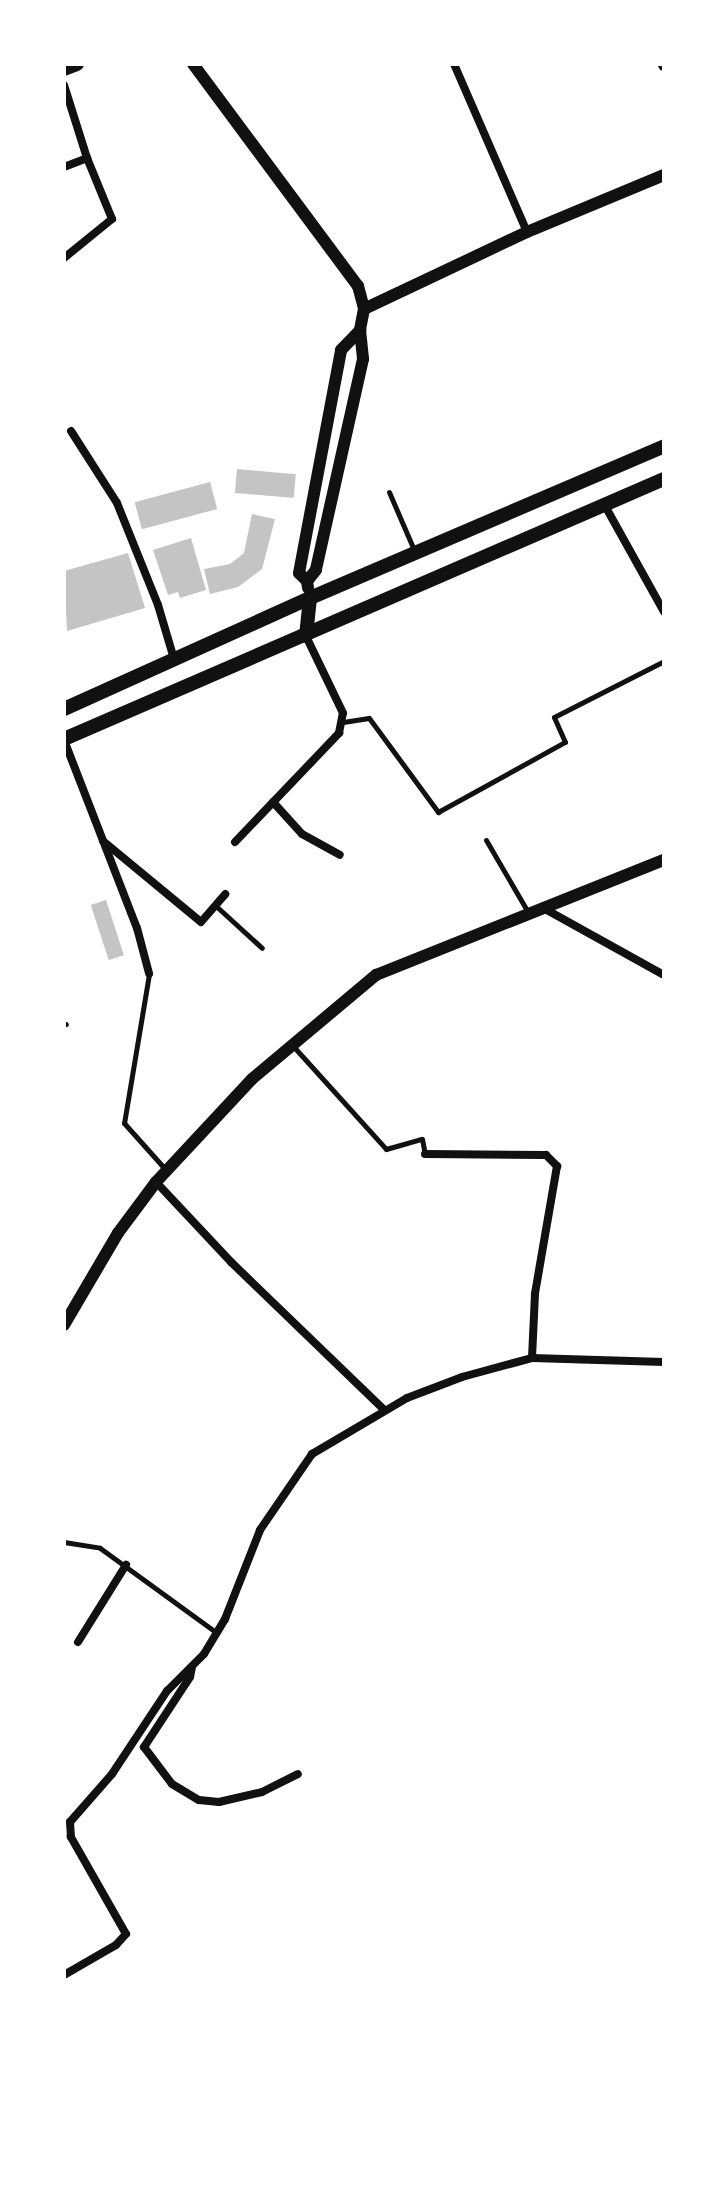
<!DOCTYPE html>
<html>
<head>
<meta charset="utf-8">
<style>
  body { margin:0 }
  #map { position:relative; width:728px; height:2188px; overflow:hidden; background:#fff; font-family:Raleway,sans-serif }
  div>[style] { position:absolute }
  .building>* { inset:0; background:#c4c4c4; transform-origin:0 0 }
  .service>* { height:5px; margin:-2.5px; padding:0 2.5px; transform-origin:2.5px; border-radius:2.5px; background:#111 }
  .minor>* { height:8px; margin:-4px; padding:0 4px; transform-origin:4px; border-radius:4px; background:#111 }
  .tertiary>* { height:12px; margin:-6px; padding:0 6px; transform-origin:6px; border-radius:6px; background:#111 }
  .secondary>* { height:14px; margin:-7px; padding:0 7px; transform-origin:7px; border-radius:7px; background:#111 }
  span { translate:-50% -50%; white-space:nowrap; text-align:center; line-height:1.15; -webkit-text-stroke:6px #fff; paint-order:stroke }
  .frame { position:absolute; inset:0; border:66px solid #fff; pointer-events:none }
</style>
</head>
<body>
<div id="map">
  <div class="building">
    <div style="left:237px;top:469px;width:59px;height:24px;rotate:5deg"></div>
    <div style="left:210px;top:482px;width:28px;height:78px;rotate:75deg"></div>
    <div style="clip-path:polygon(252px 514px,275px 519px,262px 569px,238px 587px,210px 594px,204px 569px,230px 564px,244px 553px)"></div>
    <div style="clip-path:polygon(191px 538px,206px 590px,180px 598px,178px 592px,168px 595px,153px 550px)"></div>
    <div style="clip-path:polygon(128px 553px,145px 608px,67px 631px,64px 571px)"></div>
    <div style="left:106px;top:900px;width:58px;height:16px;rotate:72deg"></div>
  </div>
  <div class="service">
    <div style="left:389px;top:492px;width:63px;rotate:66.7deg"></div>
    <div style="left:343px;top:722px;width:26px;rotate:-9deg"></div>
    <div style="left:369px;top:718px;width:117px;rotate:53.7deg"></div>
    <div style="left:438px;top:812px;width:145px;rotate:-28.9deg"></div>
    <div style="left:565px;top:742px;width:27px;rotate:-114deg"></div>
    <div style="left:554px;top:717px;width:123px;rotate:-27deg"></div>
    <div style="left:486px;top:840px;width:86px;rotate:59.8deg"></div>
    <div style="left:216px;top:906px;width:62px;rotate:42.4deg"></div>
    <div style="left:149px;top:974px;width:151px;rotate:99.5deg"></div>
    <div style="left:124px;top:1123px;width:63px;rotate:48.2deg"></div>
    <div style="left:64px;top:1025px;width:2px;rotate:-27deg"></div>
    <div style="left:293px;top:1046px;width:139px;rotate:47.9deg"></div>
    <div style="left:386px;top:1149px;width:37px;rotate:-16deg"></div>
    <div style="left:422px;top:1139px;width:15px;rotate:79deg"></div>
    <div style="left:64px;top:1542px;width:36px;rotate:9deg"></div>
    <div style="left:100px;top:1548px;width:145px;rotate:36deg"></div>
  </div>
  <div class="minor">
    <div style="left:454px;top:64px;width:183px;rotate:66.5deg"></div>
    <div style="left:64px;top:85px;width:77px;rotate:72.5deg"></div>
    <div style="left:87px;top:158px;width:66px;rotate:67.7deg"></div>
    <div style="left:112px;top:219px;width:62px;rotate:140.9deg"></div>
    <div style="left:64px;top:167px;width:25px;rotate:-21deg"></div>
    <div style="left:71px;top:431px;width:85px;rotate:57.4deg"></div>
    <div style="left:117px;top:503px;width:110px;rotate:68.1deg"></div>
    <div style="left:158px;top:605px;width:56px;rotate:73.5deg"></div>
    <div style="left:604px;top:504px;width:124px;rotate:60.9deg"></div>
    <div style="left:64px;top:740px;width:202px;rotate:68.8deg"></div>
    <div style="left:137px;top:928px;width:47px;rotate:75.1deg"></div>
    <div style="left:273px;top:802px;width:43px;rotate:47.8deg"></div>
    <div style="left:302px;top:834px;width:43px;rotate:28.9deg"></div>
    <div style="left:103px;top:841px;width:127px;rotate:39.6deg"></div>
    <div style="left:201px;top:922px;width:37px;rotate:-49deg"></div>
    <div style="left:235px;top:842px;width:151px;rotate:-46.3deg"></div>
    <div style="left:339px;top:733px;width:20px;rotate:-79deg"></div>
    <div style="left:343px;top:713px;width:85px;rotate:-115.7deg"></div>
    <div style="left:545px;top:909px;width:136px;rotate:29deg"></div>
    <div style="left:425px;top:1154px;width:121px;rotate:0.5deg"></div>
    <div style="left:546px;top:1155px;width:16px;rotate:45deg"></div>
    <div style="left:557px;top:1166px;width:130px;rotate:99.8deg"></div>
    <div style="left:535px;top:1294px;width:64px;rotate:92.7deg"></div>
    <div style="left:156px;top:1182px;width:110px;rotate:46.8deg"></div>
    <div style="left:231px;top:1262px;width:213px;rotate:44deg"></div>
    <div style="left:78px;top:1642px;width:91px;rotate:-58.1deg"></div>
    <div style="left:192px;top:1667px;width:10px;rotate:101deg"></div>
    <div style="left:190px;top:1677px;width:84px;rotate:123.3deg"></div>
    <div style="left:144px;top:1747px;width:46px;rotate:52.9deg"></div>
    <div style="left:172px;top:1784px;width:31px;rotate:31deg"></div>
    <div style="left:199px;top:1800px;width:20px;rotate:6deg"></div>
    <div style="left:219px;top:1802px;width:44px;rotate:-13.1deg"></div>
    <div style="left:262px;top:1792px;width:40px;rotate:-26.6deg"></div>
    <div style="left:64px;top:1975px;width:60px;rotate:-30deg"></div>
    <div style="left:116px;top:1945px;width:15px;rotate:-48deg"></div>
    <div style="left:126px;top:1934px;width:112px;rotate:-119.6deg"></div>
    <div style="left:71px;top:1837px;width:15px;rotate:-94deg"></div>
    <div style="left:70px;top:1822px;width:64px;rotate:-48.8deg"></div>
    <div style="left:112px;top:1774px;width:100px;rotate:-56.5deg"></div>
    <div style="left:167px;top:1691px;width:52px;rotate:-45deg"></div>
    <div style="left:204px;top:1654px;width:41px;rotate:-59deg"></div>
    <div style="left:225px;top:1619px;width:96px;rotate:-68.5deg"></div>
    <div style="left:260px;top:1530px;width:92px;rotate:-55.6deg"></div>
    <div style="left:312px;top:1454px;width:110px;rotate:-30.5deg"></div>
    <div style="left:407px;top:1398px;width:59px;rotate:-20.9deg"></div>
    <div style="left:462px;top:1377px;width:73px;rotate:-15.2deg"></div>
    <div style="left:532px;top:1358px;width:132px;rotate:1.7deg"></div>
  </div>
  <div class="tertiary">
    <div style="left:193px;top:64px;width:277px;rotate:53.4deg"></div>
    <div style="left:358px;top:286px;width:24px;rotate:75deg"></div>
    <div style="left:364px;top:309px;width:21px;rotate:101deg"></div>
    <div style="left:360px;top:330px;width:29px;rotate:84deg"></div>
    <div style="left:363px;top:359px;width:216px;rotate:102.6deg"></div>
    <div style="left:316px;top:570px;width:14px;rotate:129deg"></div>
    <div style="left:664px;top:64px;width:1px;rotate:90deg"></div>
    <div style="left:364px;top:309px;width:180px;rotate:-25.3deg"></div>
    <div style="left:527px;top:232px;width:148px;rotate:-22.6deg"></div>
    <div style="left:308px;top:588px;width:7px;rotate:-98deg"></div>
    <div style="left:307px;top:581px;width:11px;rotate:-135deg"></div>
    <div style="left:299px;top:573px;width:227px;rotate:-79.3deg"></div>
    <div style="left:341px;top:350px;width:28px;rotate:-46deg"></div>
    <div style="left:64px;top:1325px;width:107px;rotate:-59.6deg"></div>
    <div style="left:118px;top:1233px;width:64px;rotate:-53.3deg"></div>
    <div style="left:156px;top:1182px;width:141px;rotate:-47deg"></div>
    <div style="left:252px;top:1079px;width:162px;rotate:-40deg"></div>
    <div style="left:376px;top:975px;width:310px;rotate:-21.8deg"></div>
  </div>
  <div class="secondary">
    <div style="left:64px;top:69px;width:14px;rotate:-21deg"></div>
    <div style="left:306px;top:636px;width:38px;rotate:-84deg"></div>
    <div style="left:64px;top:709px;width:270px;rotate:-24.3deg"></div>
    <div style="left:310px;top:598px;width:385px;rotate:-23.2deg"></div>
    <div style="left:64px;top:739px;width:654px;rotate:-23.43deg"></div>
  </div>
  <div class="frame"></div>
</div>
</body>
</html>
